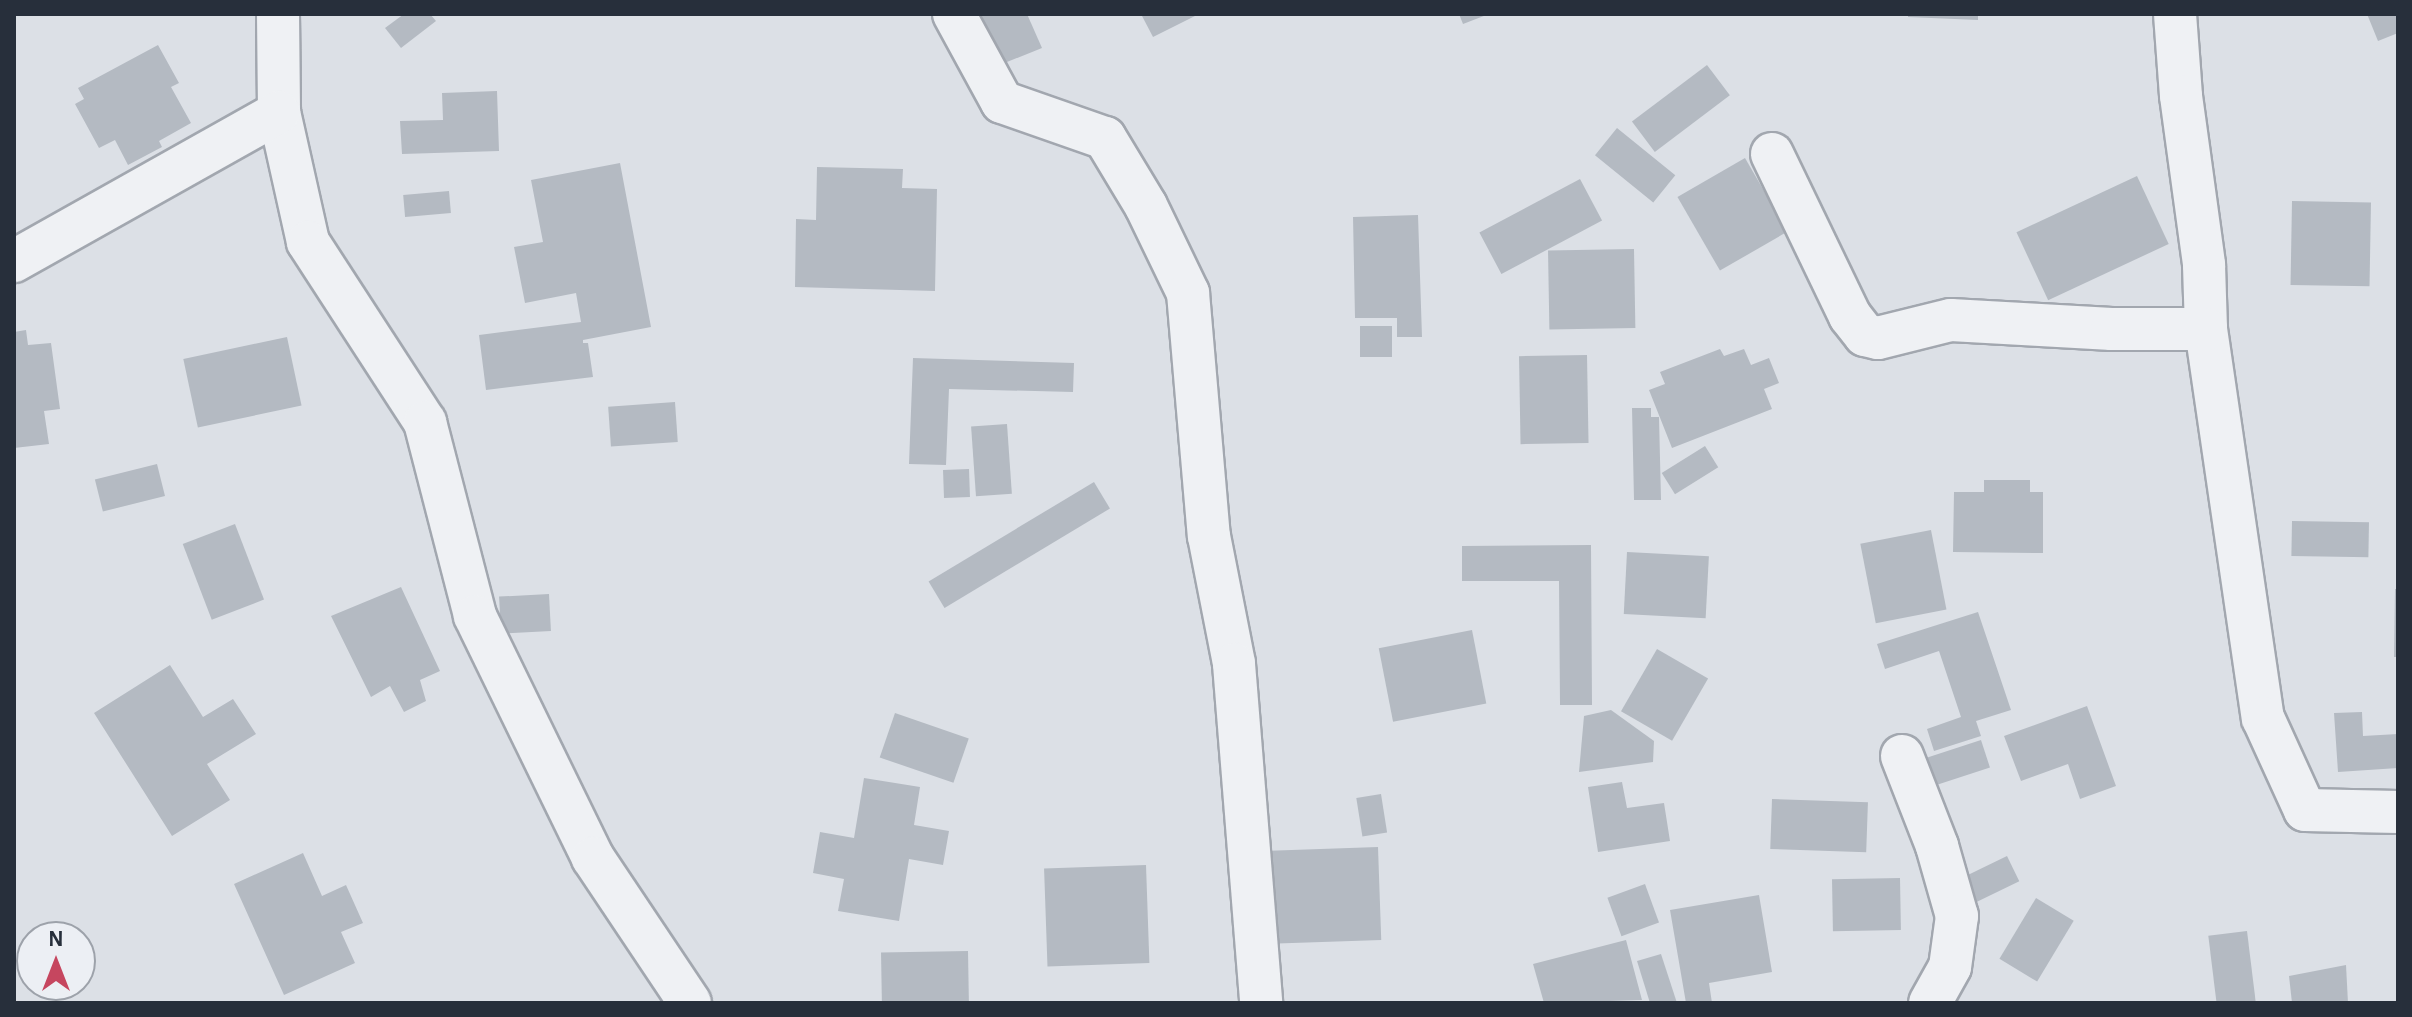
<!DOCTYPE html>
<html>
<head>
<meta charset="utf-8">
<style>
  body { margin:0 }
  #map { position:relative; width:2412px; height:1017px; overflow:hidden; background:#dce0e6; font-family:"Alegreya Sans",sans-serif }
  div>[style] { position:absolute }
  .building>* { inset:0; background:#b4bac2; transform-origin:0 0 }
  .roads { filter:drop-shadow(2px 0 #a2a7af) drop-shadow(-2px 0 #a2a7af) drop-shadow(0 2px #a2a7af) drop-shadow(0 -2px #a2a7af) }
  .street>* { height:42px; margin:-21px; padding:0 21px; transform-origin:21px; border-radius:21px; background:#eff1f4 }
  span { translate:-50% -50%; white-space:nowrap; text-align:center; line-height:1.15; -webkit-text-stroke:7px #eceff4; paint-order:stroke }
  .frame { position:absolute; inset:0; border:16px solid #272f3b; pointer-events:none }
  .north { position:absolute; left:16px; top:921px; width:80px; height:80px; box-sizing:border-box; background:#eceff4; border:2px solid #9da2aa; border-radius:50%; rotate:0deg; font-size:22px; font-weight:700; line-height:32px; text-align:center; color:#272f3b }
  .north::after { content:''; display:block; margin:auto; width:28px; height:36px; background:#c6465f; clip-path:polygon(50% 0,100% 100%,50% 72%,0 100%) }
</style>
</head>
<body>
<div id="map">
  <div class="building">
    <div style="clip-path:polygon(404px 14px,430px 14px,436px 21px,401px 48px,385px 28px)"></div>
    <div style="clip-path:polygon(981px 14px,1027px 14px,1042px 48px,1002px 64px)"></div>
    <div style="clip-path:polygon(1141px 14px,1199px 14px,1153px 37px)"></div>
    <div style="clip-path:polygon(1459px 14px,1489px 14px,1463px 24px)"></div>
    <div style="clip-path:polygon(1908px 14px,1978px 14px,1978px 20px,1908px 17px)"></div>
    <div style="clip-path:polygon(2367px 14px,2398px 14px,2398px 33px,2378px 41px)"></div>
    <div style="clip-path:polygon(158px 45px,179px 83px,171px 87px,191px 123px,159px 141px,162px 147px,128px 165px,115px 140px,99px 148px,75px 104px,84px 99px,78px 88px)"></div>
    <div style="left:1707px;top:65px;width:38px;height:94px;rotate:53deg"></div>
    <div style="clip-path:polygon(497px 91px,499px 151px,402px 154px,400px 121px,443px 120px,442px 93px)"></div>
    <div style="left:1617px;top:128px;width:75px;height:35px;rotate:39deg"></div>
    <div style="left:1745px;top:158px;width:85px;height:78px;rotate:60deg"></div>
    <div style="clip-path:polygon(620px 163px,651px 327px,583px 340px,583px 343px,588px 343px,593px 377px,486px 390px,479px 335px,581px 322px,576px 293px,525px 303px,514px 247px,543px 242px,531px 180px)"></div>
    <div style="clip-path:polygon(817px 167px,903px 169px,902px 188px,937px 189px,935px 291px,795px 287px,796px 219px,816px 220px)"></div>
    <div style="left:2137px;top:176px;width:75px;height:133px;rotate:65deg"></div>
    <div style="left:1580px;top:179px;width:47px;height:114px;rotate:62deg"></div>
    <div style="left:449px;top:191px;width:22px;height:46px;rotate:85deg"></div>
    <div style="left:2292px;top:201px;width:79px;height:84px;rotate:1deg"></div>
    <div style="clip-path:polygon(1418px 215px,1422px 337px,1397px 337px,1397px 318px,1355px 318px,1353px 217px)"></div>
    <div style="left:1634px;top:249px;width:79px;height:86px;rotate:89deg"></div>
    <div style="left:1360px;top:326px;width:32px;height:31px"></div>
    <div style="clip-path:polygon(26px 330px,28px 345px,51px 343px,60px 409px,44px 411px,49px 444px,14px 448px,14px 332px)"></div>
    <div style="left:287px;top:337px;width:70px;height:106px;rotate:78deg"></div>
    <div style="clip-path:polygon(1720px 349px,1724px 356px,1744px 349px,1751px 365px,1769px 358px,1779px 383px,1764px 389px,1772px 409px,1672px 448px,1649px 390px,1665px 384px,1660px 372px)"></div>
    <div style="left:1587px;top:355px;width:88px;height:68px;rotate:89deg"></div>
    <div style="clip-path:polygon(913px 358px,1074px 363px,1073px 392px,949px 389px,946px 465px,909px 464px)"></div>
    <div style="left:675px;top:402px;width:40px;height:67px;rotate:86deg"></div>
    <div style="clip-path:polygon(1632px 408px,1651px 408px,1651px 417px,1659px 417px,1661px 500px,1634px 500px)"></div>
    <div style="left:1007px;top:424px;width:70px;height:36px;rotate:86deg"></div>
    <div style="left:1705px;top:446px;width:25px;height:51px;rotate:58deg"></div>
    <div style="left:157px;top:464px;width:33px;height:64px;rotate:76deg"></div>
    <div style="left:969px;top:469px;width:28px;height:26px;rotate:88deg"></div>
    <div style="clip-path:polygon(1984px 480px,2030px 480px,2030px 492px,2043px 492px,2043px 553px,1953px 552px,1954px 492px,1984px 492px)"></div>
    <div style="left:1094px;top:482px;width:31px;height:193px;rotate:59deg"></div>
    <div style="left:2292px;top:521px;width:77px;height:35px;rotate:1deg"></div>
    <div style="left:235px;top:524px;width:81px;height:56px;rotate:69deg"></div>
    <div style="left:1931px;top:530px;width:81px;height:72px;rotate:79deg"></div>
    <div style="clip-path:polygon(1591px 545px,1592px 705px,1560px 705px,1559px 581px,1462px 581px,1462px 546px)"></div>
    <div style="left:1627px;top:552px;width:82px;height:62px;rotate:3deg"></div>
    <div style="clip-path:polygon(401px 587px,440px 671px,420px 680px,426px 701px,404px 712px,390px 686px,371px 697px,331px 616px)"></div>
    <div style="clip-path:polygon(2395px 589px,2398px 589px,2398px 657px,2394px 657px)"></div>
    <div style="left:549px;top:594px;width:37px;height:50px;rotate:87deg"></div>
    <div style="clip-path:polygon(1978px 612px,2011px 710px,1976px 721px,1981px 736px,1934px 751px,1927px 729px,1961px 717px,1939px 651px,1885px 669px,1877px 644px)"></div>
    <div style="left:1472px;top:630px;width:75px;height:95px;rotate:79deg"></div>
    <div style="left:1657px;top:649px;width:59px;height:72px;rotate:30deg"></div>
    <div style="clip-path:polygon(170px 665px,203px 717px,233px 699px,256px 734px,207px 764px,230px 800px,172px 836px,94px 713px)"></div>
    <div style="clip-path:polygon(2087px 706px,2116px 786px,2080px 799px,2068px 764px,2021px 781px,2004px 736px)"></div>
    <div style="clip-path:polygon(1611px 710px,1654px 741px,1653px 762px,1579px 772px,1584px 716px)"></div>
    <div style="clip-path:polygon(2362px 712px,2363px 736px,2398px 734px,2398px 768px,2338px 772px,2334px 713px)"></div>
    <div style="left:895px;top:713px;width:78px;height:47px;rotate:19deg"></div>
    <div style="left:1981px;top:740px;width:29px;height:62px;rotate:72deg"></div>
    <div style="clip-path:polygon(864px 778px,920px 787px,914px 825px,949px 831px,943px 865px,909px 859px,899px 921px,838px 911px,844px 879px,813px 873px,820px 832px,854px 838px)"></div>
    <div style="clip-path:polygon(1622px 782px,1627px 808px,1664px 803px,1670px 841px,1598px 852px,1588px 787px)"></div>
    <div style="left:1381px;top:794px;width:39px;height:25px;rotate:81deg"></div>
    <div style="left:1772px;top:799px;width:96px;height:50px;rotate:2deg"></div>
    <div style="left:1378px;top:847px;width:93px;height:116px;rotate:88deg"></div>
    <div style="clip-path:polygon(303px 853px,322px 896px,346px 885px,363px 923px,341px 932px,355px 963px,284px 995px,234px 884px)"></div>
    <div style="left:2007px;top:856px;width:28px;height:51px;rotate:64deg"></div>
    <div style="left:1146px;top:865px;width:98px;height:102px;rotate:88deg"></div>
    <div style="left:1900px;top:878px;width:52px;height:68px;rotate:89deg"></div>
    <div style="left:1645px;top:884px;width:41px;height:40px;rotate:70deg"></div>
    <div style="clip-path:polygon(1759px 895px,1772px 972px,1709px 983px,1712px 1003px,1686px 1003px,1670px 910px)"></div>
    <div style="left:2036px;top:898px;width:44px;height:71px;rotate:31deg"></div>
    <div style="left:2247px;top:931px;width:73px;height:39px;rotate:83deg"></div>
    <div style="clip-path:polygon(1626px 940px,1642px 1000px,1544px 1003px,1533px 964px)"></div>
    <div style="left:968px;top:951px;width:52px;height:87px;rotate:89deg"></div>
    <div style="clip-path:polygon(1661px 954px,1677px 1003px,1650px 1003px,1637px 961px)"></div>
    <div style="clip-path:polygon(2346px 965px,2348px 1003px,2292px 1003px,2289px 976px)"></div>
  </div>
  <div class="roads">
    <div class="street">
      <div style="left:278px;top:14px;width:98px;rotate:89.4deg"></div>
      <div style="left:279px;top:112px;width:133px;rotate:77.4deg"></div>
      <div style="left:308px;top:242px;width:215px;rotate:57deg"></div>
      <div style="left:425px;top:422px;width:200px;rotate:75.5deg"></div>
      <div style="left:475px;top:616px;width:269px;rotate:64deg"></div>
      <div style="left:593px;top:858px;width:174px;rotate:56.2deg"></div>
      <div style="left:954px;top:14px;width:100px;rotate:61.4deg"></div>
      <div style="left:1002px;top:102px;width:109px;rotate:19.3deg"></div>
      <div style="left:1105px;top:138px;width:79px;rotate:58.9deg"></div>
      <div style="left:1146px;top:206px;width:97px;rotate:64.2deg"></div>
      <div style="left:1188px;top:293px;width:244px;rotate:85.1deg"></div>
      <div style="left:1209px;top:536px;width:130px;rotate:78.9deg"></div>
      <div style="left:1234px;top:664px;width:340px;rotate:85.4deg"></div>
      <div style="left:2175px;top:14px;width:82px;rotate:85.8deg"></div>
      <div style="left:2181px;top:96px;width:171px;rotate:82.2deg"></div>
      <div style="left:2204px;top:265px;width:64px;rotate:88.2deg"></div>
      <div style="left:2206px;top:329px;width:393px;rotate:81.7deg"></div>
      <div style="left:2263px;top:718px;width:101px;rotate:65.5deg"></div>
      <div style="left:2305px;top:810px;width:93px;rotate:1.2deg"></div>
      <div style="left:1772px;top:154px;width:180px;rotate:64.3deg"></div>
      <div style="left:1850px;top:316px;width:24px;rotate:52deg"></div>
      <div style="left:1865px;top:335px;width:13px;rotate:13deg"></div>
      <div style="left:1878px;top:338px;width:75px;rotate:-13.9deg"></div>
      <div style="left:1951px;top:320px;width:161px;rotate:3.2deg"></div>
      <div style="left:2112px;top:329px;width:94px"></div>
      <div style="left:14px;top:261px;width:304px;rotate:-29.3deg"></div>
      <div style="left:1902px;top:756px;width:97px;rotate:68.7deg"></div>
      <div style="left:1937px;top:846px;width:73px;rotate:74.1deg"></div>
      <div style="left:1957px;top:916px;width:51px;rotate:97.8deg"></div>
      <div style="left:1950px;top:967px;width:41px;rotate:119.1deg"></div>
    </div>
  </div>
  <div class="frame"></div>
  <div class="north">N</div>
</div>
</body>
</html>
